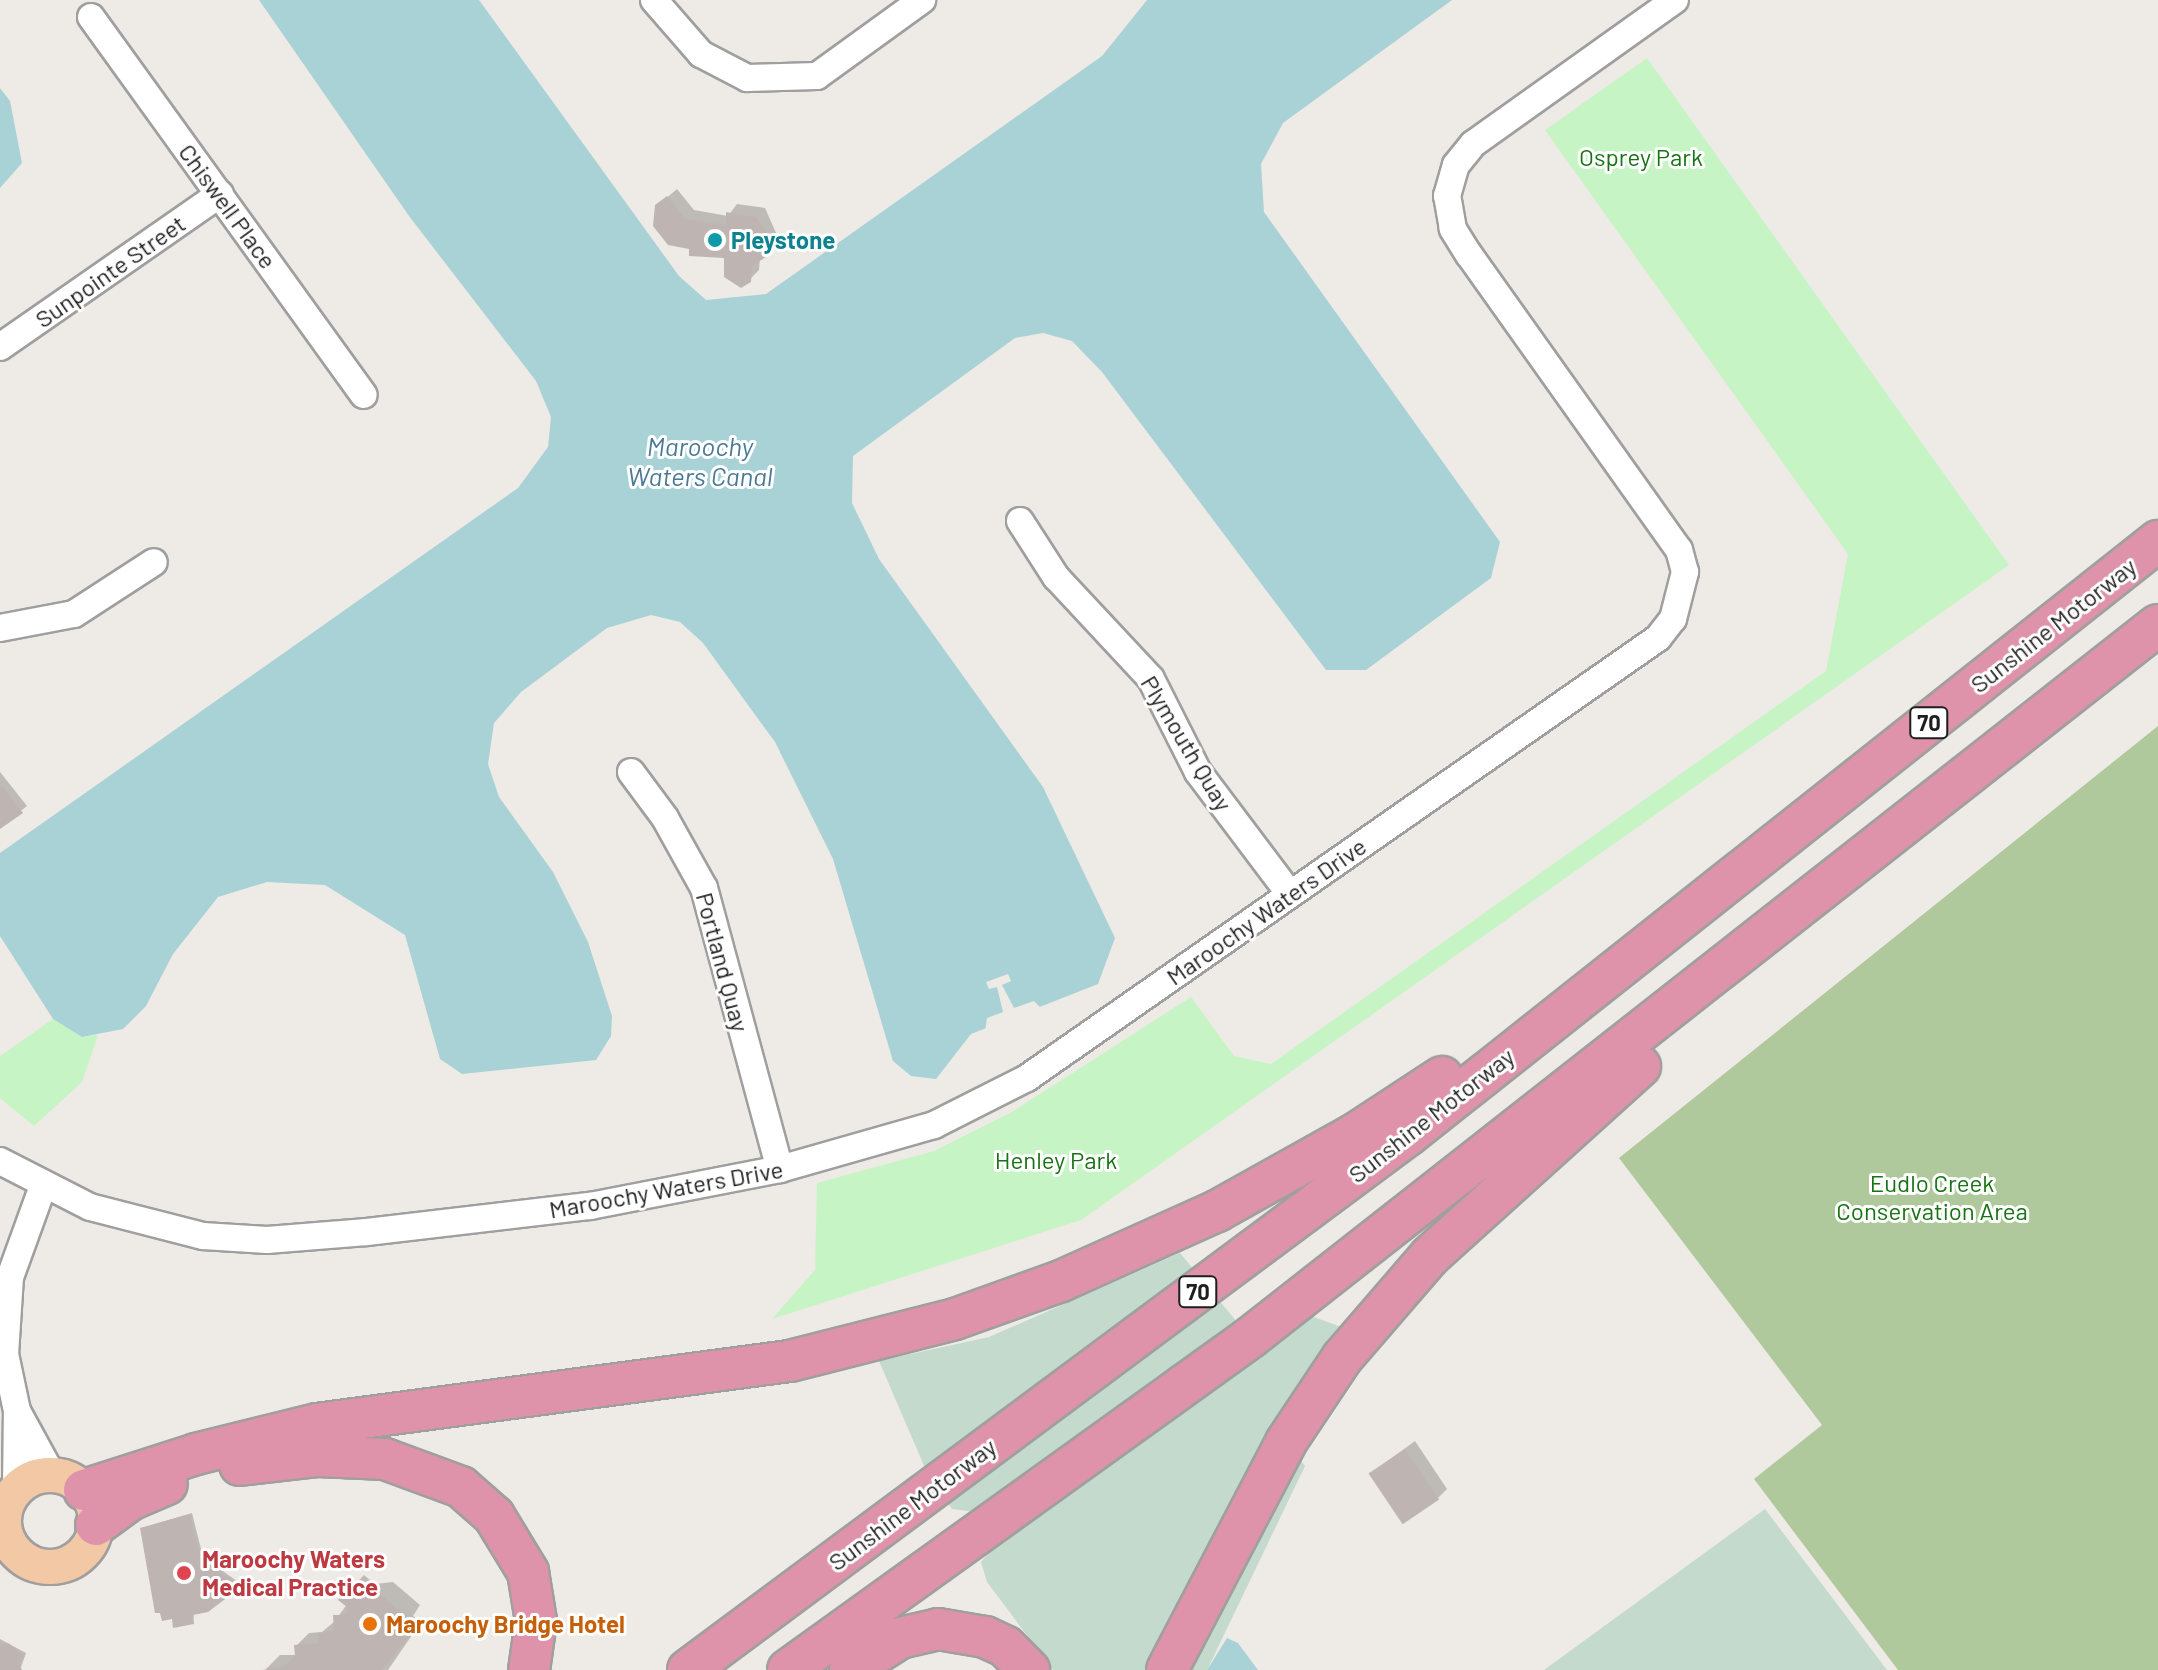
<!DOCTYPE html>
<html>
<head>
<meta charset="utf-8">
<style>
  body { margin:0 }
  #map { position:relative; width:2158px; height:1670px; overflow:hidden; background:#eeeae5; font-family:Barlow,sans-serif }
  div>[style] { position:absolute }
  .forest>* { inset:0; background:#afc99d }
  .wetland>* { inset:0; background:#c3dacd }
  .park>* { inset:0; background:#c7f4c5 }
  .water>* { inset:0; background:#a9d2d7 }
  .pier>* { inset:0; background:#eeeae5 }
  .shadow>* { inset:0; background:#0003 }
  .building>* { inset:0; background:#beb5b2; transform-origin:0 0 }
  .roads { filter:drop-shadow(2px 0 #9f9f9f) drop-shadow(-2px 0 #9f9f9f) drop-shadow(0 2px #9f9f9f) drop-shadow(0 -2px #9f9f9f) }
  .minor>* { height:26px; margin:-13px; padding:0 13px; transform-origin:13px; border-radius:13px; background:#fff }
  .major>* { height:34px; margin:-17px; padding:0 17px; transform-origin:17px; border-radius:17px; background:#f3c8a4 }
  .major>.ring { margin:-17px; padding:0; box-sizing:content-box; background:none; border:34px solid #f3c8a4; border-radius:50% }
  .highway>* { height:40px; margin:-20px; padding:0 20px; transform-origin:20px; border-radius:20px; background:#de93aa }
  .dots>* { width:22px; height:22px; translate:-50% -50%; box-sizing:border-box; border:4px solid #fff; border-radius:50% }
  span { translate:-50% -50%; white-space:nowrap; text-align:center; line-height:1.15; -webkit-text-stroke:6px #fff; paint-order:stroke }
  .shield-label span { padding:2px 6px; background:#fff; border:2px solid; border-radius:6px; -webkit-text-stroke-width:0 }
  .shield-label { font-size:22px; color:#1e1e1e; font-weight:700 }
  .park-label { font-size:24px; color:#187216 }
  .street-label { font-size:24px; color:#1e1e1e }
  .culture-label { font-size:24px; color:#0d838f; font-weight:700 }
  .left { translate:0 -50%; text-align:left }
  .health-label { font-size:24px; color:#be3a42; font-weight:700 }
  .food-label { font-size:24px; color:#c56008; font-weight:700 }
  .water-label { font-size:26px; color:#4c7995; font-style:italic }
</style>
</head>
<body>
<div id="map">
  <div class="forest">
    <div style="clip-path:polygon(2158px 726px,2158px 1670px,1898px 1670px,1754px 1479px,1822px 1425px,1619px 1158px)"></div>
  </div>
  <div class="wetland">
    <div style="clip-path:polygon(1180px 1253px,1261px 1351px,1311px 1316px,1344px 1328px,1279px 1432px,1305px 1466px,1207px 1670px,1053px 1670px,987px 1582px,981px 1562px,1001px 1538px,984px 1513px,952px 1509px,925px 1468px,879px 1361px,989px 1337px)"></div>
    <div style="clip-path:polygon(1765px 1509px,1887px 1670px,1544px 1670px)"></div>
  </div>
  <div class="park">
    <div style="clip-path:polygon(1647px 58px,2009px 565px,1081px 1220px,772px 1319px,815px 1270px,817px 1183px,934px 1151px,1010px 1113px,1191px 997px,1234px 1056px,1271px 1064px,1826px 671px,1848px 554px,1545px 130px)"></div>
    <div style="clip-path:polygon(53px 1019px,82px 1037px,98px 1035px,82px 1082px,34px 1126px,0 1098px,0 1056px)"></div>
  </div>
  <div class="water">
    <div style="clip-path:polygon(259px 0,479px 0,679px 276px,706px 300px,766px 294px,1102px 56px,1147px 0,1452px 0,1283px 123px,1261px 164px,1264px 212px,1500px 542px,1491px 578px,1366px 670px,1326px 670px,1102px 372px,1072px 341px,1043px 333px,1015px 338px,853px 456px,852px 503px,879px 559px,1043px 787px,1115px 938px,1098px 984px,971px 1034px,936px 1079px,911px 1076px,893px 1061px,833px 859px,775px 742px,703px 643px,680px 622px,651px 615px,607px 628px,521px 692px,494px 723px,488px 764px,499px 797px,553px 872px,588px 942px,612px 1016px,611px 1036px,596px 1060px,462px 1074px,440px 1059px,405px 935px,325px 885px,267px 882px,218px 897px,173px 954px,146px 1006px,123px 1029px,82px 1037px,53px 1019px,0 936px,0 853px,518px 488px,548px 447px,551px 417px,536px 381px,409px 216px)"></div>
    <div style="clip-path:polygon(0 88px,10px 101px,22px 163px,0 188px)"></div>
    <div style="clip-path:polygon(1227px 1638px,1238px 1643px,1258px 1670px,1207px 1670px)"></div>
  </div>
  <div class="pier">
    <div style="clip-path:polygon(1008px 974px,1011px 981px,1002px 985px,1014px 1008px,1034px 1001px,1043px 1010px,985px 1032px,987px 1018px,1003px 1012px,997px 987px,989px 989px,986px 982px)"></div>
  </div>
  <div class="shadow">
    <div style="clip-path:polygon(677px 189px,694px 210px,728px 216px,737px 204px,765px 208px,780px 242px,760px 258px,759px 270px,749px 280px,726px 256px,691px 247px,657px 206px)"></div>
    <div style="clip-path:polygon(0 772px,27px 806px,0 827px)"></div>
    <div style="clip-path:polygon(1415px 1441px,1447px 1489px,1438px 1498px,1371px 1473px)"></div>
    <div style="clip-path:polygon(192px 1513px,203px 1557px,241px 1584px,207px 1610px,194px 1613px,193px 1622px,145px 1527px)"></div>
    <div style="clip-path:polygon(364px 1575px,375px 1584px,393px 1582px,420px 1605px,413px 1616px,421px 1622px,388px 1670px,265px 1670px,280px 1655px,297px 1655px,296px 1646px,309px 1633px,322px 1632px,335px 1621px,347px 1604px,340px 1600px)"></div>
    <div style="clip-path:polygon(0 1639px,26px 1653px,20px 1670px,0 1670px)"></div>
  </div>
  <div class="building">
    <div style="clip-path:polygon(667px 196px,685px 219px,726px 225px,726px 212px,756px 217px,770px 237px,763px 242px,772px 253px,752px 266px,751px 282px,741px 288px,724px 277px,724px 258px,689px 256px,689px 249px,668px 245px,653px 226px,655px 205px)"></div>
    <div style="clip-path:polygon(3px 786px,23px 813px,0 829px,0 788px)"></div>
    <div style="left:1405px;top:1449px;width:61px;height:44px;rotate:56deg"></div>
    <div style="clip-path:polygon(190px 1514px,201px 1559px,241px 1587px,208px 1612px,193px 1615px,194px 1624px,173px 1628px,172px 1619px,162px 1621px,160px 1613px,155px 1613px,140px 1528px)"></div>
    <div style="clip-path:polygon(350px 1586px,362px 1596px,380px 1594px,409px 1619px,402px 1629px,410px 1635px,382px 1670px,263px 1670px,284px 1666px,295px 1656px,294px 1645px,318px 1643px,318px 1633px,334px 1631px,333px 1615px,347px 1615px,347px 1607px,338px 1600px)"></div>
    <div style="clip-path:polygon(8px 1643px,25px 1656px,19px 1664px,22px 1670px,0 1670px,0 1644px)"></div>
  </div>
  <div class="roads">
    <div class="minor">
      <div style="left:654px;top:0;width:72px;rotate:49deg"></div>
      <div style="left:701px;top:54px;width:52px;rotate:27.6deg"></div>
      <div style="left:747px;top:78px;width:70px;rotate:-1.6deg"></div>
      <div style="left:817px;top:76px;width:130px;rotate:-35.9deg"></div>
      <div style="left:91px;top:17px;width:466px;rotate:54.2deg"></div>
      <div style="left:0;top:347px;width:268px;rotate:-34.8deg"></div>
      <div style="left:1020px;top:521px;width:67px;rotate:57.3deg"></div>
      <div style="left:1056px;top:577px;width:139px;rotate:47deg"></div>
      <div style="left:1151px;top:679px;width:104px;rotate:63.2deg"></div>
      <div style="left:1198px;top:772px;width:153px;rotate:53deg"></div>
      <div style="left:0;top:628px;width:75px;rotate:-10.7deg"></div>
      <div style="left:74px;top:614px;width:95px;rotate:-33deg"></div>
      <div style="left:631px;top:772px;width:57px;rotate:53.5deg"></div>
      <div style="left:665px;top:818px;width:80px;rotate:60.9deg"></div>
      <div style="left:704px;top:888px;width:291px;rotate:74.9deg"></div>
      <div style="left:0;top:1161px;width:101px;rotate:27.1deg"></div>
      <div style="left:90px;top:1207px;width:117px;rotate:14.4deg"></div>
      <div style="left:203px;top:1236px;width:64px;rotate:3.6deg"></div>
      <div style="left:267px;top:1240px;width:100px;rotate:-4.6deg"></div>
      <div style="left:367px;top:1232px;width:225px;rotate:-6.7deg"></div>
      <div style="left:590px;top:1206px;width:194px;rotate:-11deg"></div>
      <div style="left:780px;top:1169px;width:160px;rotate:-15.9deg"></div>
      <div style="left:934px;top:1125px;width:104px;rotate:-26.8deg"></div>
      <div style="left:1027px;top:1078px;width:769px;rotate:-34.89deg"></div>
      <div style="left:1658px;top:638px;width:24px;rotate:-52deg"></div>
      <div style="left:1673px;top:619px;width:49px;rotate:-75.7deg"></div>
      <div style="left:1685px;top:572px;width:23px;rotate:-105deg"></div>
      <div style="left:1679px;top:550px;width:362px;rotate:-125.4deg"></div>
      <div style="left:1469px;top:255px;width:31px;rotate:-122deg"></div>
      <div style="left:1453px;top:229px;width:34px;rotate:-100deg"></div>
      <div style="left:1447px;top:196px;width:32px;rotate:-74deg"></div>
      <div style="left:1456px;top:165px;width:27px;rotate:-51deg"></div>
      <div style="left:1473px;top:144px;width:248px;rotate:-35.5deg"></div>
      <div style="left:43px;top:1186px;width:97px;rotate:109.9deg"></div>
      <div style="left:10px;top:1277px;width:77px;rotate:93.7deg"></div>
      <div style="left:5px;top:1354px;width:58px;rotate:78.1deg"></div>
      <div style="left:17px;top:1411px;width:73px;rotate:61.3deg"></div>
      <div style="left:16px;top:1489px;width:78px;rotate:-89.3deg"></div>
    </div>
    <div class="major">
      <div class="ring" style="left:4px;top:1475px;width:58px;height:58px"></div>
    </div>
    <div class="highway">
      <div style="left:240px;top:1465px;width:79px;rotate:-6.6deg"></div>
      <div style="left:318px;top:1456px;width:67px;rotate:2.6deg"></div>
      <div style="left:385px;top:1459px;width:81px;rotate:20.2deg"></div>
      <div style="left:461px;top:1487px;width:44px;rotate:41.3deg"></div>
      <div style="left:494px;top:1516px;width:66px;rotate:58.7deg"></div>
      <div style="left:528px;top:1572px;width:50px;rotate:80.7deg"></div>
      <div style="left:536px;top:1621px;width:49px;rotate:98.1deg"></div>
      <div style="left:84px;top:1490px;width:118px;rotate:-17.8deg"></div>
      <div style="left:196px;top:1454px;width:125px;rotate:-13.9deg"></div>
      <div style="left:317px;top:1424px;width:477px;rotate:-7.6deg"></div>
      <div style="left:790px;top:1361px;width:170px;rotate:-14.3deg"></div>
      <div style="left:955px;top:1319px;width:113px;rotate:-19.7deg"></div>
      <div style="left:1061px;top:1281px;width:171px;rotate:-24.2deg"></div>
      <div style="left:1217px;top:1211px;width:158px;rotate:-29.2deg"></div>
      <div style="left:1355px;top:1134px;width:104px;rotate:-33.2deg"></div>
      <div style="left:96px;top:1525px;width:42px;rotate:-36.3deg"></div>
      <div style="left:130px;top:1500px;width:40px;rotate:-23.4deg"></div>
      <div style="left:688px;top:1670px;width:897px;rotate:-36.61deg"></div>
      <div style="left:1408px;top:1135px;width:957px;rotate:-38.38deg"></div>
      <div style="left:788px;top:1670px;width:570px;rotate:-35.72deg"></div>
      <div style="left:1251px;top:1337px;width:1153px;rotate:-38.13deg"></div>
      <div style="left:850px;top:1670px;width:59px;rotate:-32.6deg"></div>
      <div style="left:900px;top:1638px;width:39px;rotate:-13deg"></div>
      <div style="left:938px;top:1629px;width:48px;rotate:9.7deg"></div>
      <div style="left:985px;top:1637px;width:23px;rotate:25deg"></div>
      <div style="left:1006px;top:1647px;width:33px;rotate:45deg"></div>
      <div style="left:1167px;top:1670px;width:257px;rotate:-62.4deg"></div>
      <div style="left:1286px;top:1442px;width:101px;rotate:-56.3deg"></div>
      <div style="left:1342px;top:1358px;width:135px;rotate:-49.2deg"></div>
      <div style="left:1430px;top:1256px;width:283px;rotate:-42.1deg"></div>
    </div>
  </div>
  <div class="dots">
    <div style="left:715px;top:240px;background:#0f9aa8"></div>
    <div style="left:184px;top:1573px;background:#e0444e"></div>
    <div style="left:370px;top:1624px;background:#e8710a"></div>
  </div>
  <div class="shield-label">
    <span style="left:1929px;top:723px">70</span>
    <span style="left:1198px;top:1292px">70</span>
  </div>
  <div class="park-label">
    <span style="left:1641px;top:157px">Osprey Park</span>
    <span style="left:1056px;top:1160px">Henley Park</span>
    <span style="left:1932px;top:1197px">Eudlo Creek<br>Conservation Area</span>
  </div>
  <div class="street-label">
    <span style="left:228px;top:206px;rotate:54deg">Chiswell Place</span>
    <span style="left:110px;top:271px;rotate:-35deg">Sunpointe Street</span>
    <span style="left:2053px;top:625px;rotate:-38deg">Sunshine Motorway</span>
    <span style="left:1187px;top:743px;rotate:59deg">Plymouth Quay</span>
    <span style="left:1266px;top:911px;rotate:-35deg">Maroochy Waters Drive</span>
    <span style="left:723px;top:962px;rotate:75deg">Portland Quay</span>
    <span style="left:1431px;top:1115px;rotate:-38deg">Sunshine Motorway</span>
    <span style="left:666px;top:1189px;rotate:-10deg">Maroochy Waters Drive</span>
    <span style="left:912px;top:1504px;rotate:-37deg">Sunshine Motorway</span>
  </div>
  <div class="culture-label">
    <span class="left" style="left:731px;top:240px">Pleystone</span>
  </div>
  <div class="health-label">
    <span class="left" style="left:202px;top:1573px">Maroochy Waters<br>Medical Practice</span>
  </div>
  <div class="food-label">
    <span class="left" style="left:386px;top:1624px">Maroochy Bridge Hotel</span>
  </div>
  <div class="water-label">
    <span style="left:700px;top:461px">Maroochy<br>Waters Canal</span>
  </div>
</div>
</body>
</html>
